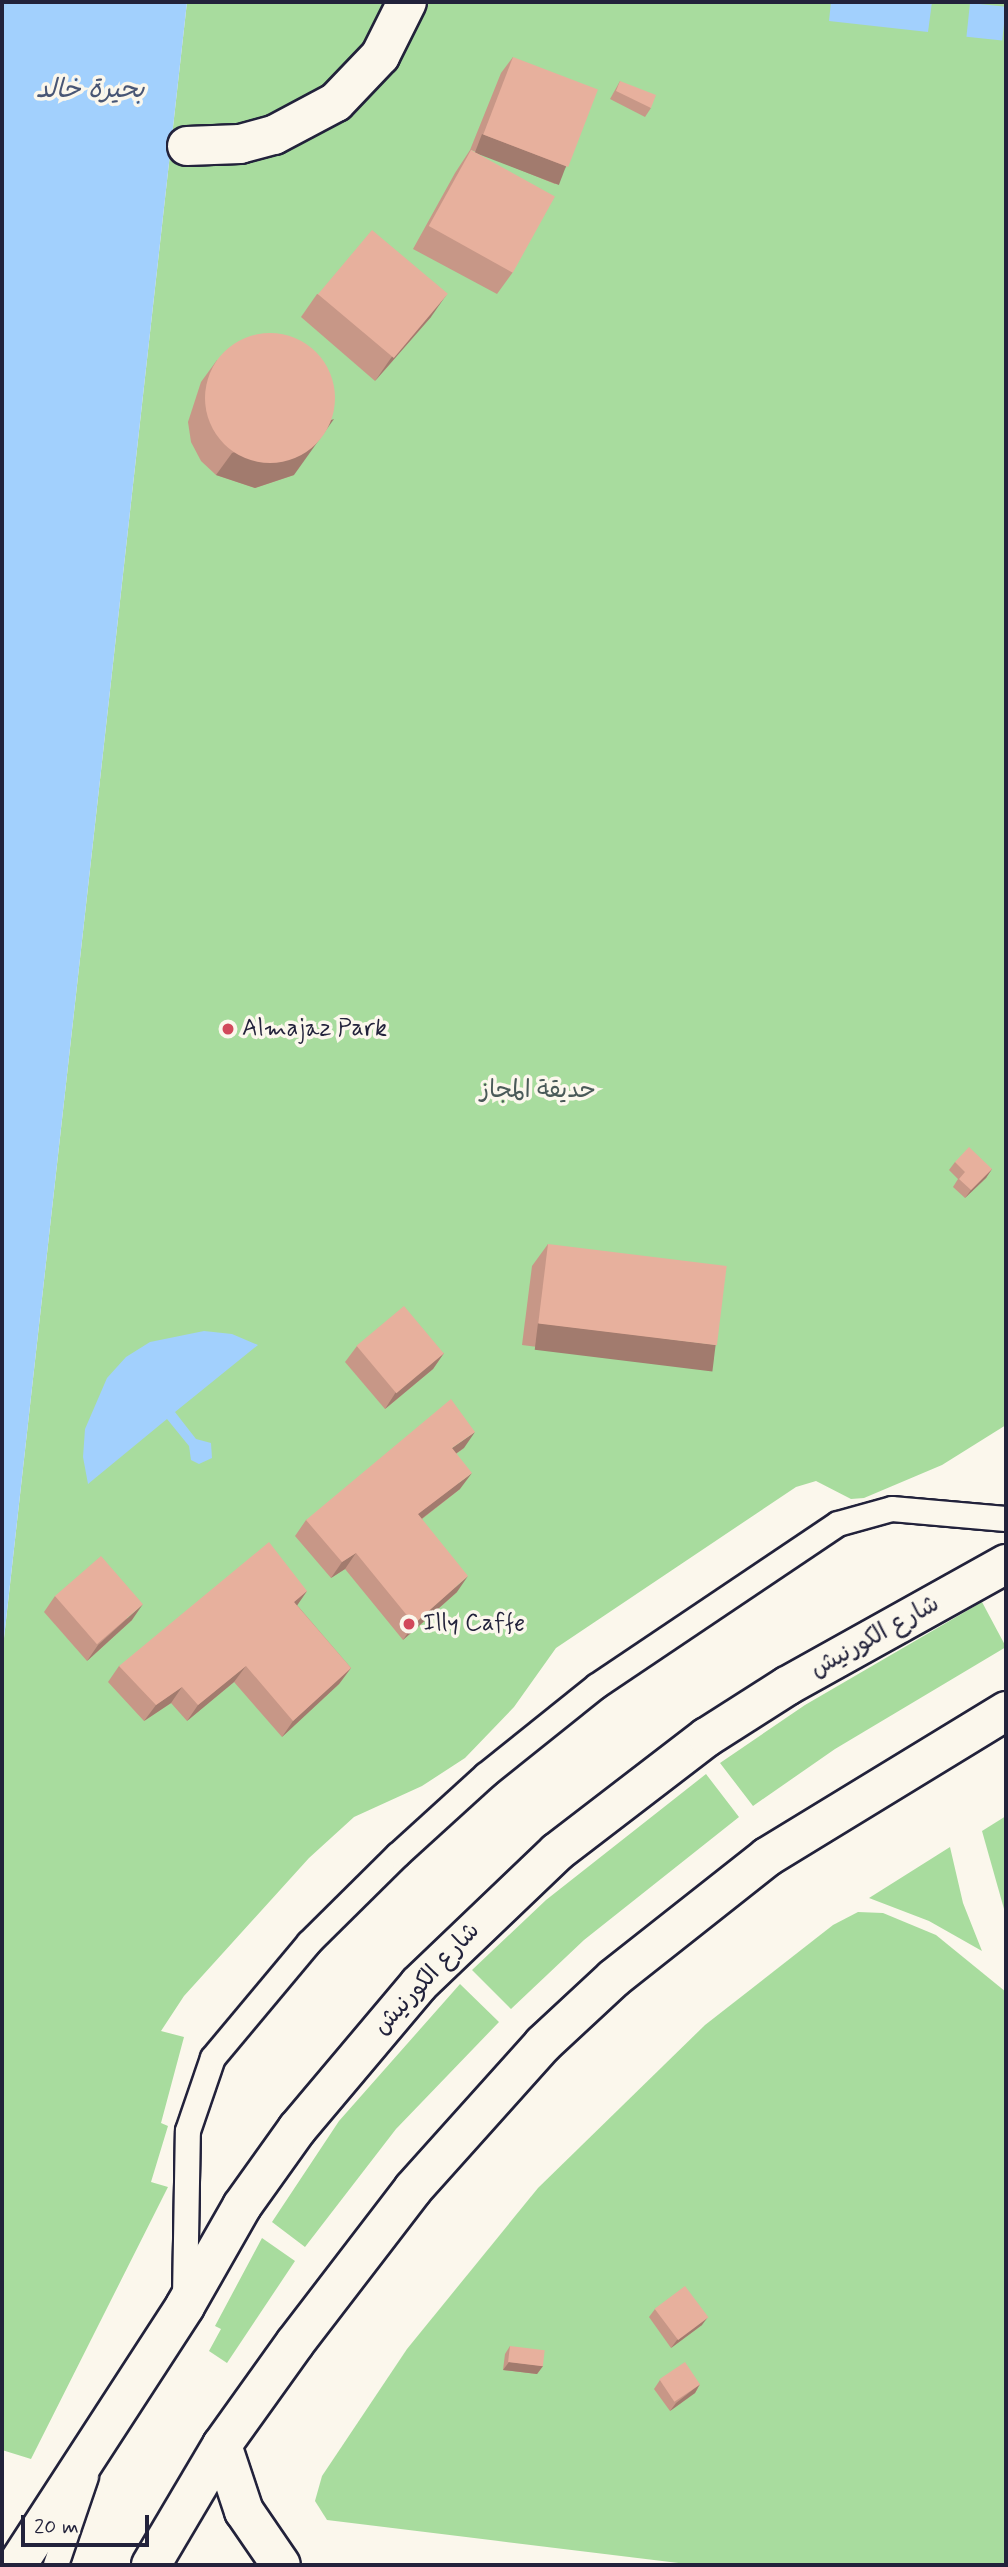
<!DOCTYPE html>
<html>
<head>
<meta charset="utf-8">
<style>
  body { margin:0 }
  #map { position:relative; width:1008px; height:2567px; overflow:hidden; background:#fbf7ec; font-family:Mynerve,"Playpen Sans Arabic",sans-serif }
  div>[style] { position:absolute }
  .green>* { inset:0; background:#a8dc9e }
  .water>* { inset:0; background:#a2d0fd; transform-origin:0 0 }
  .roads { filter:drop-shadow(2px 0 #22223b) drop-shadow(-2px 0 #22223b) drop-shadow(0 2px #22223b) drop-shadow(0 -2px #22223b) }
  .lane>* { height:24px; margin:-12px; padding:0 12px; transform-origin:12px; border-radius:12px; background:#fbf7ec }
  .street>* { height:38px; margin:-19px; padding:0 19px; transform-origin:19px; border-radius:19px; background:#fbf7ec }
  .secondary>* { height:38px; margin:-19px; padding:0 19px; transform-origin:19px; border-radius:19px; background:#fbf7ec }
  .wall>* { inset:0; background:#c79787; transform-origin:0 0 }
  .shaded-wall>* { inset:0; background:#a27b6e; transform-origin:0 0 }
  .building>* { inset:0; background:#e7b09d; transform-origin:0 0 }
  .round { border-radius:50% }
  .dots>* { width:19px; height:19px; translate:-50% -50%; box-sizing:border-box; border:4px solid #fbf7ec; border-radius:50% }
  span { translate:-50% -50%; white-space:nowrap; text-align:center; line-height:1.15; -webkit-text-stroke:7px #fbf7ec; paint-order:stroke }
  .poi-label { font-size:24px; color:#22223b }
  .left { translate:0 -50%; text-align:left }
  .park-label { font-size:24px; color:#4a5a59 }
  .street-label { font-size:24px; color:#22223b }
  .water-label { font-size:26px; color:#485675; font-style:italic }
  .frame { position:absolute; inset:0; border:4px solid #22223b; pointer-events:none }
  .scale { position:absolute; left:21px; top:2515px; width:128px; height:32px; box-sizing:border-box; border:4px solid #22223b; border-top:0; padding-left:9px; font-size:21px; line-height:24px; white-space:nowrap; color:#22223b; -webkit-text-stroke:5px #fbf7ec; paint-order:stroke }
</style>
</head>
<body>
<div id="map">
  <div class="green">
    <div style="clip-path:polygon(187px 2px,1006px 2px,1006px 1425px,942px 1465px,864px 1498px,851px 1499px,816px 1481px,796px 1487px,556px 1648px,514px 1707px,465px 1758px,422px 1786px,354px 1817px,309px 1858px,184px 1996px,161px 2031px,184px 2037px,161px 2123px,168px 2126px,151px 2182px,168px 2187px,31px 2459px,2px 2450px,2px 1656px)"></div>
    <div style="clip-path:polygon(982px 1602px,1006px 1647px,835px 1749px,753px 1806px,720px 1763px,805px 1705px)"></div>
    <div style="clip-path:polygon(706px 1774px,739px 1817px,584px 1940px,511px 2009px,472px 1970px,546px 1900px)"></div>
    <div style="clip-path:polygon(1006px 1816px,1006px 1916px,982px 1831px)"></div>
    <div style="clip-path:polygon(950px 1847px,963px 1903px,982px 1951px,929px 1921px,869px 1898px)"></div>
    <div style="clip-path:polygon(858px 1912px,883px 1913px,936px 1935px,1006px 1992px,1006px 2565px,695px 2565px,327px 2520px,315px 2501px,322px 2476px,407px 2349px,538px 2188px,705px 2025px,833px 1925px)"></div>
    <div style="clip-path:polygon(460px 1984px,499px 2022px,396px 2129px,305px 2247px,272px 2222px,339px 2121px)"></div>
    <div style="clip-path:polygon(262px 2238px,295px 2261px,227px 2363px,209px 2351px,221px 2329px,215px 2326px)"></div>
  </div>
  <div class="water">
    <div style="clip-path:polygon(2px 2px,187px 2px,2px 1656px)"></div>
    <div style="clip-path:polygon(831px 2px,932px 2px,928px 32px,829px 21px)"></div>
    <div style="left:970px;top:3px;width:36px;height:34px;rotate:6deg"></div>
    <div style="clip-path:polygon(204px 1331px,232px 1334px,258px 1345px,175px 1412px,196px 1439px,211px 1443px,212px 1458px,199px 1464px,191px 1460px,189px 1446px,167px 1419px,88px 1484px,83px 1457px,85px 1429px,107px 1378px,126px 1357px,150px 1342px)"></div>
  </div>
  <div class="roads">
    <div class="lane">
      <div style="left:185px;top:2297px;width:166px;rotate:-89deg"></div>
      <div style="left:188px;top:2131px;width:77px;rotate:-71.1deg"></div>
      <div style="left:213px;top:2058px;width:150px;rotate:-50.1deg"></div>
      <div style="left:309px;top:1943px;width:125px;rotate:-44.7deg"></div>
      <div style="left:398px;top:1855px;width:119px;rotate:-42.3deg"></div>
      <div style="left:486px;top:1775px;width:142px;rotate:-38.7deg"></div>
      <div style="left:597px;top:1686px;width:290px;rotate:-33.9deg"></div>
      <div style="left:838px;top:1524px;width:56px;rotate:-15.5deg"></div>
      <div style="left:892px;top:1509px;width:114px;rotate:5deg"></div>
      <div style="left:56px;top:2565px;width:93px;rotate:-71.2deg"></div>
    </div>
    <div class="street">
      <div style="left:187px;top:146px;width:53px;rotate:-2.2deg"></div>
      <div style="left:240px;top:144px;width:35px;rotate:-15deg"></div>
      <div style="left:274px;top:135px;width:70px;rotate:-28deg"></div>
      <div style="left:336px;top:102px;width:64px;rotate:-46.3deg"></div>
      <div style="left:380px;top:56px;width:60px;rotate:-63.4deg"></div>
      <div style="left:222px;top:2445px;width:70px;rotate:71.6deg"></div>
      <div style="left:244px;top:2511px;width:65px;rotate:55.6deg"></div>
    </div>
    <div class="secondary">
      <div style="left:17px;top:2565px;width:309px;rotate:-57deg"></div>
      <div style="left:185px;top:2306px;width:115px;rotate:-60.3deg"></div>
      <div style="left:242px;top:2206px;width:95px;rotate:-54.5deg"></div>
      <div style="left:297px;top:2129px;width:189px;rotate:-49.9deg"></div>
      <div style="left:419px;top:1984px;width:191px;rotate:-43.7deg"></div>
      <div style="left:557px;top:1852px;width:189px;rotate:-37.5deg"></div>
      <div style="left:707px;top:1737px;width:95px;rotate:-32.5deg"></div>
      <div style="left:787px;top:1686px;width:251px;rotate:-29.1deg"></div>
      <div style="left:151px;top:2565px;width:139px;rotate:-59.4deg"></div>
      <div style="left:222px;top:2445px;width:125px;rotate:-54.4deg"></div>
      <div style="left:295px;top:2343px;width:194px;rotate:-52.5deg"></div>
      <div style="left:413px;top:2189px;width:195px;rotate:-48.1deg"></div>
      <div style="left:543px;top:2044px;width:97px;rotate:-42.9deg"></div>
      <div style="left:614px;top:1978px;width:195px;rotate:-38.3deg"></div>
      <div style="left:767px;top:1857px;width:280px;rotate:-31.4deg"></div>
    </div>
  </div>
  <div class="wall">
    <div style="clip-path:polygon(513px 57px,566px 167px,555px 184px,471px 150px,513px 272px,497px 294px,413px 249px,455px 173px,470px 150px,501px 73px)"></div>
    <div style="clip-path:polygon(620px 81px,651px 108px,645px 117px,610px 99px)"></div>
    <div style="clip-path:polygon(317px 294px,431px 317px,375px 381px,301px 317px)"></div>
    <div style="clip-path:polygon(217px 360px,294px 475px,255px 488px,216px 475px,201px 461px,191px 442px,188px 422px,201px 382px)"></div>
    <div style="left:1006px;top:714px;width:33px;height:2px;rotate:90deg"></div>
    <div style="clip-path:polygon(955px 1162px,992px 1169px,986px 1178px,965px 1198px,953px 1187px,958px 1179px,949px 1170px)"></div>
    <div style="clip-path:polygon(548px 1244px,700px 1368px,522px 1345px,532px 1266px)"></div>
    <div style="clip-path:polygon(357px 1346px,444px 1353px,433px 1369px,385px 1409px,345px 1362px)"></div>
    <div style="clip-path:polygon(464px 1448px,456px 1454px,460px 1489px,422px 1519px,457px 1592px,403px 1640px,345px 1569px,331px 1578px,295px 1536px,306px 1520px)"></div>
    <div style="clip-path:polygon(307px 1591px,297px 1605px,351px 1668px,339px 1684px,282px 1737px,234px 1682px,187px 1721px,171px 1703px,144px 1721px,108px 1682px,119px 1666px)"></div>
    <div style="clip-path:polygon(55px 1596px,132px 1620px,87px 1661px,44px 1612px)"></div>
    <div style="clip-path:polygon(655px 2309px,702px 2325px,671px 2348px,649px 2317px)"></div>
    <div style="clip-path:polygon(510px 2346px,543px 2366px,537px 2374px,503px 2370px,505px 2354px)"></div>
    <div style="clip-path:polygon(660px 2380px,700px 2384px,695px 2393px,670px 2411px,654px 2389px)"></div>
  </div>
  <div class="shaded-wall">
    <div style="left:482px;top:134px;width:90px;height:20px;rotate:21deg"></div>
    <div style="clip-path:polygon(447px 294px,431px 317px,375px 381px,391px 358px)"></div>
    <div style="clip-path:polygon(334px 419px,294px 475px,255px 488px,216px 475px,232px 453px)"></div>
    <div style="clip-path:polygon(992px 1169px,986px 1178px,965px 1198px,971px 1190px)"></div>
    <div style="left:538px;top:1323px;width:179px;height:27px;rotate:7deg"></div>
    <div style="clip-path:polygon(444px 1353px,433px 1369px,385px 1409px,396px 1392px)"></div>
    <div style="clip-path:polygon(475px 1432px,464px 1448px,440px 1464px,452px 1448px)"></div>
    <div style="clip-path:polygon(472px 1473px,460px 1489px,407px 1530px,418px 1514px)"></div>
    <div style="clip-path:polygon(356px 1553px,345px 1569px,331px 1578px,342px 1562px)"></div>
    <div style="clip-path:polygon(468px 1576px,457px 1592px,403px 1640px,414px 1624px)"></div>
    <div style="clip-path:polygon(307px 1591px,296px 1607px,294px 1602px)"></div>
    <div style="clip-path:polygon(143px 1604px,132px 1620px,87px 1661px,98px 1645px)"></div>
    <div style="clip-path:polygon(246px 1666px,234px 1682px,187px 1721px,198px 1705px)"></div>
    <div style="clip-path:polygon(351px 1668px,339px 1684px,282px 1737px,293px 1721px)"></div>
    <div style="clip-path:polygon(182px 1687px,171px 1703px,144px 1721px,156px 1705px)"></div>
    <div style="clip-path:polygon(708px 2317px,702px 2325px,671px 2348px,677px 2340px)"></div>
    <div style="clip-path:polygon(509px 2362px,543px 2366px,537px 2374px,503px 2370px)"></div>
    <div style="clip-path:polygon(700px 2384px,695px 2393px,670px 2411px,676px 2403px)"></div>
  </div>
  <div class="building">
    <div style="left:513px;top:57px;width:91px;height:83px;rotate:21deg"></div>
    <div style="clip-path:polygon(620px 81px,656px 95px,651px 108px,616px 91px)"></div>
    <div style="left:471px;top:150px;width:96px;height:87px;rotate:29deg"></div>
    <div style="left:372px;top:230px;width:99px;height:84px;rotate:40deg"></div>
    <div class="round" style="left:205px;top:333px;width:130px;height:130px"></div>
    <div style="clip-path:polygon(969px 1147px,992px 1169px,971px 1190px,959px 1179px,965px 1172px,955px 1162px)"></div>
    <div style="left:548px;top:1244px;width:180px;height:80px;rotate:7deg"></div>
    <div style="left:404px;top:1306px;width:62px;height:62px;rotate:50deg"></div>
    <div style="clip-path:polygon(451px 1399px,475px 1432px,452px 1448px,472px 1473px,418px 1514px,468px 1576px,414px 1624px,356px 1553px,342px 1562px,306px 1520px)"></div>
    <div style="clip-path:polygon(269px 1542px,307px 1591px,294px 1602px,351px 1668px,293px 1721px,246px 1666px,198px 1705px,182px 1687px,156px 1705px,119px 1666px)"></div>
    <div style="left:101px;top:1556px;width:64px;height:61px;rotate:49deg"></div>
    <div style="left:685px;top:2286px;width:39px;height:38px;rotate:53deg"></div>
    <div style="left:510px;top:2346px;width:35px;height:16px;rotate:7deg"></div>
    <div style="left:685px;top:2362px;width:27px;height:31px;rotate:56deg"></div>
  </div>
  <div class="dots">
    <div style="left:228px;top:1029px;background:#d1495b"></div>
    <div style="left:409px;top:1624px;background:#d1495b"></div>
  </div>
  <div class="poi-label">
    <span class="left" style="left:242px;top:1029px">Almajaz Park</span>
    <span class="left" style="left:423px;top:1624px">Illy Caffe</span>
  </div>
  <div class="park-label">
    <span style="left:538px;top:1091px">حديقة المجاز</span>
  </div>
  <div class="street-label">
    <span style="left:875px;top:1637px;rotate:-29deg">شارع الكورنيش</span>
    <span style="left:427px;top:1979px;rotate:-47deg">شارع الكورنيش</span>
  </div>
  <div class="water-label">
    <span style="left:90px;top:91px">بحيرة خالد</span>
  </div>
  <div class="frame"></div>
  <div class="scale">20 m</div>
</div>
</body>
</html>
